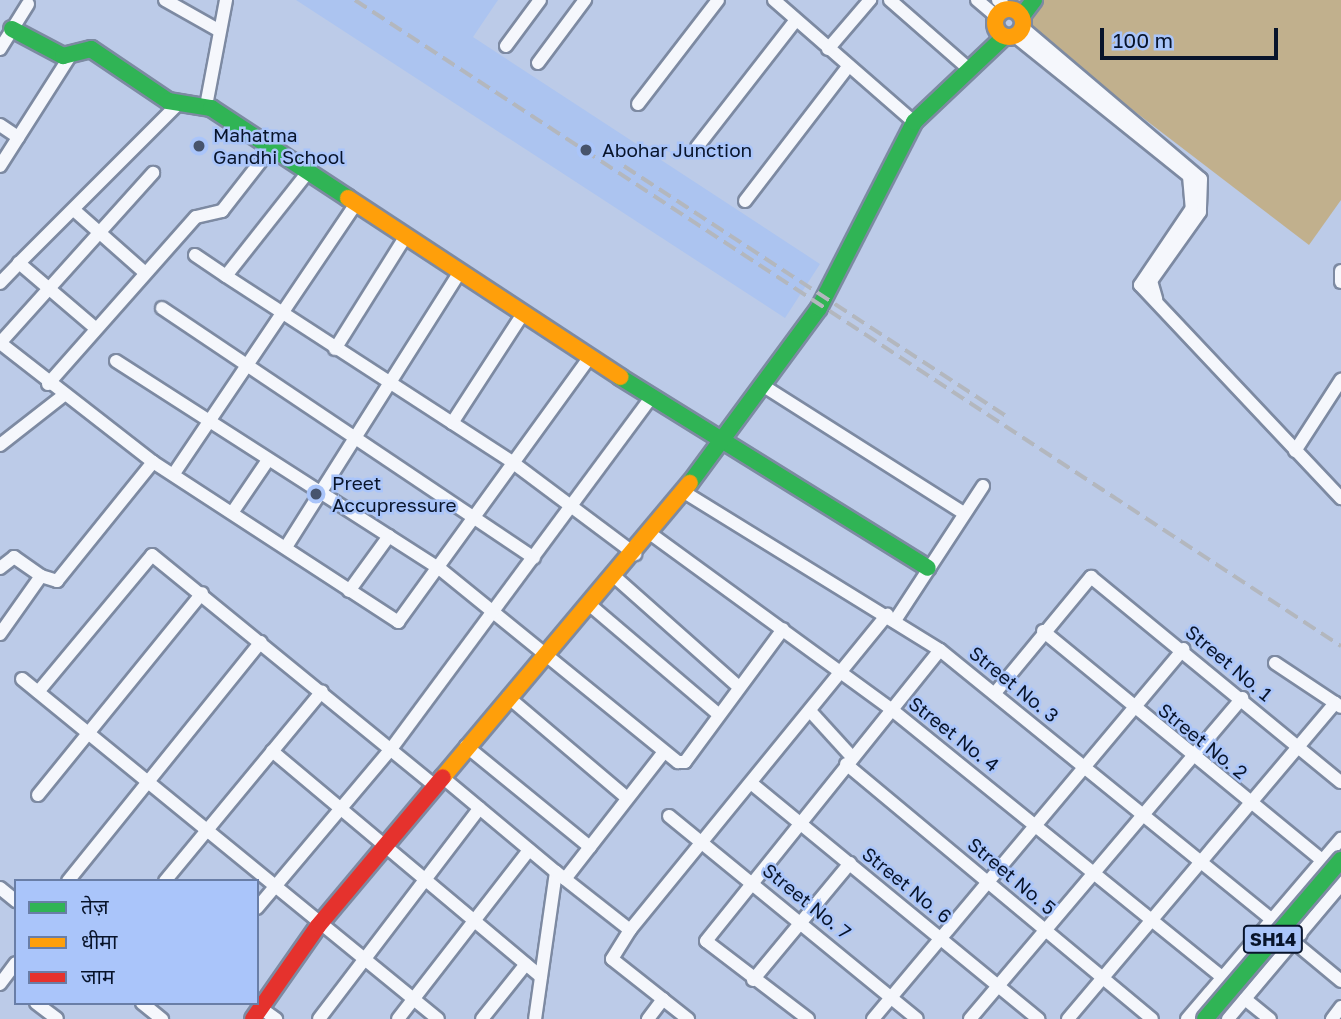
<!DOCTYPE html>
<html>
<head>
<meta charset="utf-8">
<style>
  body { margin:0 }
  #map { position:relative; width:1341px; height:1019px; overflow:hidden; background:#bccbe8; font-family:"Golos Text","Noto Sans Devanagari",sans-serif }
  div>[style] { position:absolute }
  .built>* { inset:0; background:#acc4f0 }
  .green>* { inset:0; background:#c1b08d }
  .roads { filter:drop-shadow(2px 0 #7d8aa2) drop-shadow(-2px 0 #7d8aa2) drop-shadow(0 2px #7d8aa2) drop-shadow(0 -2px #7d8aa2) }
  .street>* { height:12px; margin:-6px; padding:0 6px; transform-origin:6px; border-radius:6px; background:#f5f7fc }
  .fast>* { height:16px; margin:-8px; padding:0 8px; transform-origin:8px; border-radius:8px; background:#30b455 }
  .slow>* { height:16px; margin:-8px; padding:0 8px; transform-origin:8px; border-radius:8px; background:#ff9f0a }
  .slow>.ring { margin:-8px; padding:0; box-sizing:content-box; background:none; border:16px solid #ff9f0a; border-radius:50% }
  .jam>* { height:16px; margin:-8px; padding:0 8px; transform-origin:8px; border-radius:8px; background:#e5322d }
  .rail>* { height:3.5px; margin-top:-1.75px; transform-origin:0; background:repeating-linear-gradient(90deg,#b3b7be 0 14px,transparent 0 21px) }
  .bridges { filter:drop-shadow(2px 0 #7d8aa2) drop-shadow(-2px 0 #7d8aa2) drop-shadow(0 2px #7d8aa2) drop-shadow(0 -2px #7d8aa2) }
  .fast-bridge>* { height:16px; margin:-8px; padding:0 8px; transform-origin:8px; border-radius:8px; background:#30b455 }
  .dots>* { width:19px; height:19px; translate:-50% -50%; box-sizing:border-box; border:4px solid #aac5fa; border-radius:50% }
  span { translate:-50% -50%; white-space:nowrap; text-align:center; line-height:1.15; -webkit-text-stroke:5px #aac5fa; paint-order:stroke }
  .shield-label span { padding:2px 5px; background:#aac5fa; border:2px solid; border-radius:5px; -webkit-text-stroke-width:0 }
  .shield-label { font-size:18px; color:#08142b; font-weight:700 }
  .poi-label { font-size:19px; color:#08142b }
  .left { translate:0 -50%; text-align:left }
  .street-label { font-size:19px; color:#08142b }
  .legend { position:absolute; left:14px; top:879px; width:245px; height:126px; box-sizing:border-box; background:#aac5fa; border:2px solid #697ea7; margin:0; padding:9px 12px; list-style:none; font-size:21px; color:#08142b }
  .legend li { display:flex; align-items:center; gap:14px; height:35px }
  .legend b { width:35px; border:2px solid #697ea7 }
  .scale { position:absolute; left:1100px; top:28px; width:178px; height:32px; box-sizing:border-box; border:4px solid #08142b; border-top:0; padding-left:9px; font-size:21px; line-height:24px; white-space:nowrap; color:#08142b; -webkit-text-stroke:5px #aac5fa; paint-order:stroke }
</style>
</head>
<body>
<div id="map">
  <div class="built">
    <div style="clip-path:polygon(296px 0,498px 0,473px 37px,820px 264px,785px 318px)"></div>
  </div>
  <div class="green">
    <div style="clip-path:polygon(1037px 0,1341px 0,1341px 200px,1309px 245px,1019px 23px)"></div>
  </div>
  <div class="roads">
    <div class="street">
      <div style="left:165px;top:0;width:61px;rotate:29.5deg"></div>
      <div style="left:774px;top:0;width:186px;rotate:41.1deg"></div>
      <div style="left:890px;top:0;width:106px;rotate:41.2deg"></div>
      <div style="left:977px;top:0;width:25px;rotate:40deg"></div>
      <div style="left:998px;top:0;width:13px;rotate:42deg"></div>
      <div style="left:1023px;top:28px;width:233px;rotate:40.3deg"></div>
      <div style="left:1201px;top:179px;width:33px;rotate:92deg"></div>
      <div style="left:1200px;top:212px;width:85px;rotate:125.4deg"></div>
      <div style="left:1151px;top:281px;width:19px;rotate:74deg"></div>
      <div style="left:1015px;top:36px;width:223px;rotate:38.8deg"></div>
      <div style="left:1189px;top:176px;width:32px;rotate:85deg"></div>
      <div style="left:1192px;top:208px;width:93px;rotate:124deg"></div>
      <div style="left:1140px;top:285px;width:293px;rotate:46.7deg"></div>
      <div style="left:506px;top:46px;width:57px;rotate:-53.5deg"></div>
      <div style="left:0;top:49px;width:53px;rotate:-58.1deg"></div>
      <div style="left:828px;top:49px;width:65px;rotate:-49.4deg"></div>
      <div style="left:538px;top:63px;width:79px;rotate:-53.3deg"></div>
      <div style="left:638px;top:104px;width:131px;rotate:-52.4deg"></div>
      <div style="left:206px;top:106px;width:108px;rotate:-79.3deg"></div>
      <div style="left:0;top:125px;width:22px;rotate:34deg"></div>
      <div style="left:697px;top:147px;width:161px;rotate:-52.1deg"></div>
      <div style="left:0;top:166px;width:130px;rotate:-57.5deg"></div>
      <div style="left:308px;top:172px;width:132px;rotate:128.3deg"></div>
      <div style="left:226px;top:276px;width:341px;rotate:33deg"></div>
      <div style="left:512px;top:462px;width:154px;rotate:36.8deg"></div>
      <div style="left:745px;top:201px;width:169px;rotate:-52.5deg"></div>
      <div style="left:74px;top:210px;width:94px;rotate:41.5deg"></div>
      <div style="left:195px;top:255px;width:37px;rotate:34deg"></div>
      <div style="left:1341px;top:271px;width:11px;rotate:90deg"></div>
      <div style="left:0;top:283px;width:28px;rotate:-46deg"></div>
      <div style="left:162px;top:308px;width:448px;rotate:33.9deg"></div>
      <div style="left:94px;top:327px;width:99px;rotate:-139.5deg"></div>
      <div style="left:19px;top:263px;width:226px;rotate:-45deg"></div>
      <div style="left:335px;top:349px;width:133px;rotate:-57.9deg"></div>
      <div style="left:116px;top:361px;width:384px;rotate:32.7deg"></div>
      <div style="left:439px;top:568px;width:308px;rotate:39.1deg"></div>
      <div style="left:678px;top:762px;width:7px"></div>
      <div style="left:685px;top:762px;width:165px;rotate:-53.6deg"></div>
      <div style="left:48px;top:384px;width:223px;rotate:-48.5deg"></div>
      <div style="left:196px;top:217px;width:27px;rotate:-13deg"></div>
      <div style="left:222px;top:211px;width:81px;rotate:-52deg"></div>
      <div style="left:762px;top:385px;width:239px;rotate:32.4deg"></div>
      <div style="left:452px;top:423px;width:132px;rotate:-57deg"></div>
      <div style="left:0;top:445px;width:81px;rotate:-38deg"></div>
      <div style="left:1295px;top:451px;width:85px;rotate:-57.1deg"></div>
      <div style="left:153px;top:462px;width:293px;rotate:33.1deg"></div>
      <div style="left:398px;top:622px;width:327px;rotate:-54.1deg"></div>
      <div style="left:175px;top:472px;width:323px;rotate:-56deg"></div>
      <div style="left:684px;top:492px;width:301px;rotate:31.7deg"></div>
      <div style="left:940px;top:650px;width:428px;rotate:39.1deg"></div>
      <div style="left:1272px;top:920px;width:32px;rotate:26deg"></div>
      <div style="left:234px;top:510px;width:60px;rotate:-55.8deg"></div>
      <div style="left:651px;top:534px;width:297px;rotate:36.1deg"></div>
      <div style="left:891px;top:709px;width:426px;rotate:39deg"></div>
      <div style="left:286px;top:547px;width:325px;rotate:-57.7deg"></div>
      <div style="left:0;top:568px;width:18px;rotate:-38deg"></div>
      <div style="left:14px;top:557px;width:33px;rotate:35deg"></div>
      <div style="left:615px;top:577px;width:166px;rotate:41.6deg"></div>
      <div style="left:349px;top:591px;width:68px;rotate:-54deg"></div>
      <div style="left:590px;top:605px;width:168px;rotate:40.4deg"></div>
      <div style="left:896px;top:619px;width:159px;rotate:-56.8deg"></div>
      <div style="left:1043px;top:631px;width:386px;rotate:39.4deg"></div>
      <div style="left:0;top:634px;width:71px;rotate:-54.7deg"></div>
      <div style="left:41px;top:576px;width:17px;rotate:17deg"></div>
      <div style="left:57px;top:581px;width:153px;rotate:-51.1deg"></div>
      <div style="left:153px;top:462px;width:194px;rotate:-142.1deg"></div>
      <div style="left:0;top:343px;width:229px;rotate:-48deg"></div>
      <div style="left:1275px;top:663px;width:79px;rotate:33.7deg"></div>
      <div style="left:22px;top:679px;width:537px;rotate:39.26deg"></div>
      <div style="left:38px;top:692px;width:178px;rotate:-50.2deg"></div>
      <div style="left:152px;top:555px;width:364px;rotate:39.2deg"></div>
      <div style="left:995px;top:693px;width:151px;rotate:-50.4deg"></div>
      <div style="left:1091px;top:577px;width:323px;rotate:39.4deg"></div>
      <div style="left:508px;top:697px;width:156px;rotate:40.3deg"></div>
      <div style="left:810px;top:711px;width:62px;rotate:47.6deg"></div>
      <div style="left:466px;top:746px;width:160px;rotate:39.2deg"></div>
      <div style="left:272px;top:751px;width:351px;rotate:40deg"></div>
      <div style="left:846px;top:764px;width:398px;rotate:39.8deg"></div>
      <div style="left:441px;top:776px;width:150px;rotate:39.9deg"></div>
      <div style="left:556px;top:872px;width:148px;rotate:98.1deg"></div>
      <div style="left:751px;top:783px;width:372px;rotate:39.4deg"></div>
      <div style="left:38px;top:795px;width:260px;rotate:-50.9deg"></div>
      <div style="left:669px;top:816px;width:320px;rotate:39.3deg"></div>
      <div style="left:556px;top:872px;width:94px;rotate:38.1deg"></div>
      <div style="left:630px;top:930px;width:407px;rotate:-50.8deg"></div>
      <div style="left:565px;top:879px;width:161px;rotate:-52.1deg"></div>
      <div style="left:68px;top:881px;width:307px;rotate:-51.1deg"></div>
      <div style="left:165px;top:881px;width:246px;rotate:-50.4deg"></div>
      <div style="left:0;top:888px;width:21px;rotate:39deg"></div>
      <div style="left:257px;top:908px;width:208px;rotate:-49.9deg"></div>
      <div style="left:391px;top:749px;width:437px;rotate:-53.5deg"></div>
      <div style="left:630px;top:930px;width:34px;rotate:122deg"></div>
      <div style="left:612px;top:959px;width:97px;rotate:38.3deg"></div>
      <div style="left:1294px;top:942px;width:61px;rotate:39.7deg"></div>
      <div style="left:753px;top:980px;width:152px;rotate:-50.3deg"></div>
      <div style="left:0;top:984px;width:26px;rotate:-53deg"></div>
      <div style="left:1245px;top:999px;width:32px;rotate:39deg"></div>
      <div style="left:36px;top:1003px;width:26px;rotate:37deg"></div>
      <div style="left:142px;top:1003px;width:26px;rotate:39deg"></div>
      <div style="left:259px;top:1007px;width:21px;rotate:35deg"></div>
      <div style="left:319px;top:1019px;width:265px;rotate:-52.7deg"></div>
      <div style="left:398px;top:1019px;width:214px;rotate:-52.2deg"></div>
      <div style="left:482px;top:1019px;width:70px;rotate:-51.3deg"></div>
      <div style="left:648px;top:1019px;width:25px;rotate:-53deg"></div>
      <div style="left:808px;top:1019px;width:128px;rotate:-142.6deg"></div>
      <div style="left:706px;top:941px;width:373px;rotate:-51.2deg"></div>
      <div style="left:873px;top:1019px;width:483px;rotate:-50deg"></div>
      <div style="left:970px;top:1019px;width:421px;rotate:-49.7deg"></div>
      <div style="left:1068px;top:1019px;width:414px;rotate:-49.8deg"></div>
      <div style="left:1187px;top:1019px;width:237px;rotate:-49.5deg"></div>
      <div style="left:1228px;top:1019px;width:175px;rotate:-49.9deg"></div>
      <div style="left:1332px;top:1019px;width:15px;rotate:-53deg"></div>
    </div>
    <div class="fast">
      <div style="left:1022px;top:16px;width:20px;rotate:-53deg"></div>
      <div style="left:12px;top:29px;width:58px;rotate:27.9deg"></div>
      <div style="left:63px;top:56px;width:29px;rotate:-14deg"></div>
      <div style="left:91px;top:49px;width:93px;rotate:34deg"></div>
      <div style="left:168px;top:101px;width:44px;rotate:9.2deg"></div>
      <div style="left:211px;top:108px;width:164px;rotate:33.3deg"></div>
      <div style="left:620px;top:377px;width:362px;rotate:31.8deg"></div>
      <div style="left:690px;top:483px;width:217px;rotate:-53.6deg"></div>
      <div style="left:819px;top:308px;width:209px;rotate:-62.9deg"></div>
      <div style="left:914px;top:122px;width:124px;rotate:-43.4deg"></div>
    </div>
    <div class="slow">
      <div class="ring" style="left:995px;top:9px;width:12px;height:12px"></div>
      <div style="left:348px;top:198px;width:326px;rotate:33.3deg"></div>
      <div style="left:443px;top:777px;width:384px;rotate:-50deg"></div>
    </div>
    <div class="jam">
      <div style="left:253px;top:1019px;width:113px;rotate:-55deg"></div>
      <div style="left:318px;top:926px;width:194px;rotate:-50deg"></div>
    </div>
  </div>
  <div class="rail">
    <div style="left:355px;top:0;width:1179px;rotate:33.23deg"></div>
    <div style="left:624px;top:166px;width:459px;rotate:33.2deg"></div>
  </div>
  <div class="bridges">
    <div class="fast-bridge">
      <div style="left:1205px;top:1019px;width:209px;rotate:-49.5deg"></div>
    </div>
  </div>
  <div class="dots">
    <div style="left:199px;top:146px;background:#47546d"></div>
    <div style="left:586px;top:150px;background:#47546d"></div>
    <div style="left:316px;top:494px;background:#47546d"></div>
  </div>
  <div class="shield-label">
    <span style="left:1273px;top:939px">SH14</span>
  </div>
  <div class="poi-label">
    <span class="left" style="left:213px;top:146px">Mahatma<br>Gandhi School</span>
    <span class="left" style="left:602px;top:150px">Abohar Junction</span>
    <span class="left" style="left:332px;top:494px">Preet<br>Accupressure</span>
  </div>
  <div class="street-label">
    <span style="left:1229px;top:663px;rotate:40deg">Street No. 1</span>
    <span style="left:1014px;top:684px;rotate:39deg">Street No. 3</span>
    <span style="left:954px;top:734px;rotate:38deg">Street No. 4</span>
    <span style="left:1203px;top:741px;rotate:39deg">Street No. 2</span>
    <span style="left:1012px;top:876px;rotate:40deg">Street No. 5</span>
    <span style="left:907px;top:885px;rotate:39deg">Street No. 6</span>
    <span style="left:807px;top:901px;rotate:39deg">Street No. 7</span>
  </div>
  <ul class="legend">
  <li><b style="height:9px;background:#30b455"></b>तेज़</li>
  <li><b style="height:9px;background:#ff9f0a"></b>धीमा</li>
  <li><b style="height:9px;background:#e5322d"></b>जाम</li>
  </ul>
  <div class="scale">100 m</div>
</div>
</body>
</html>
